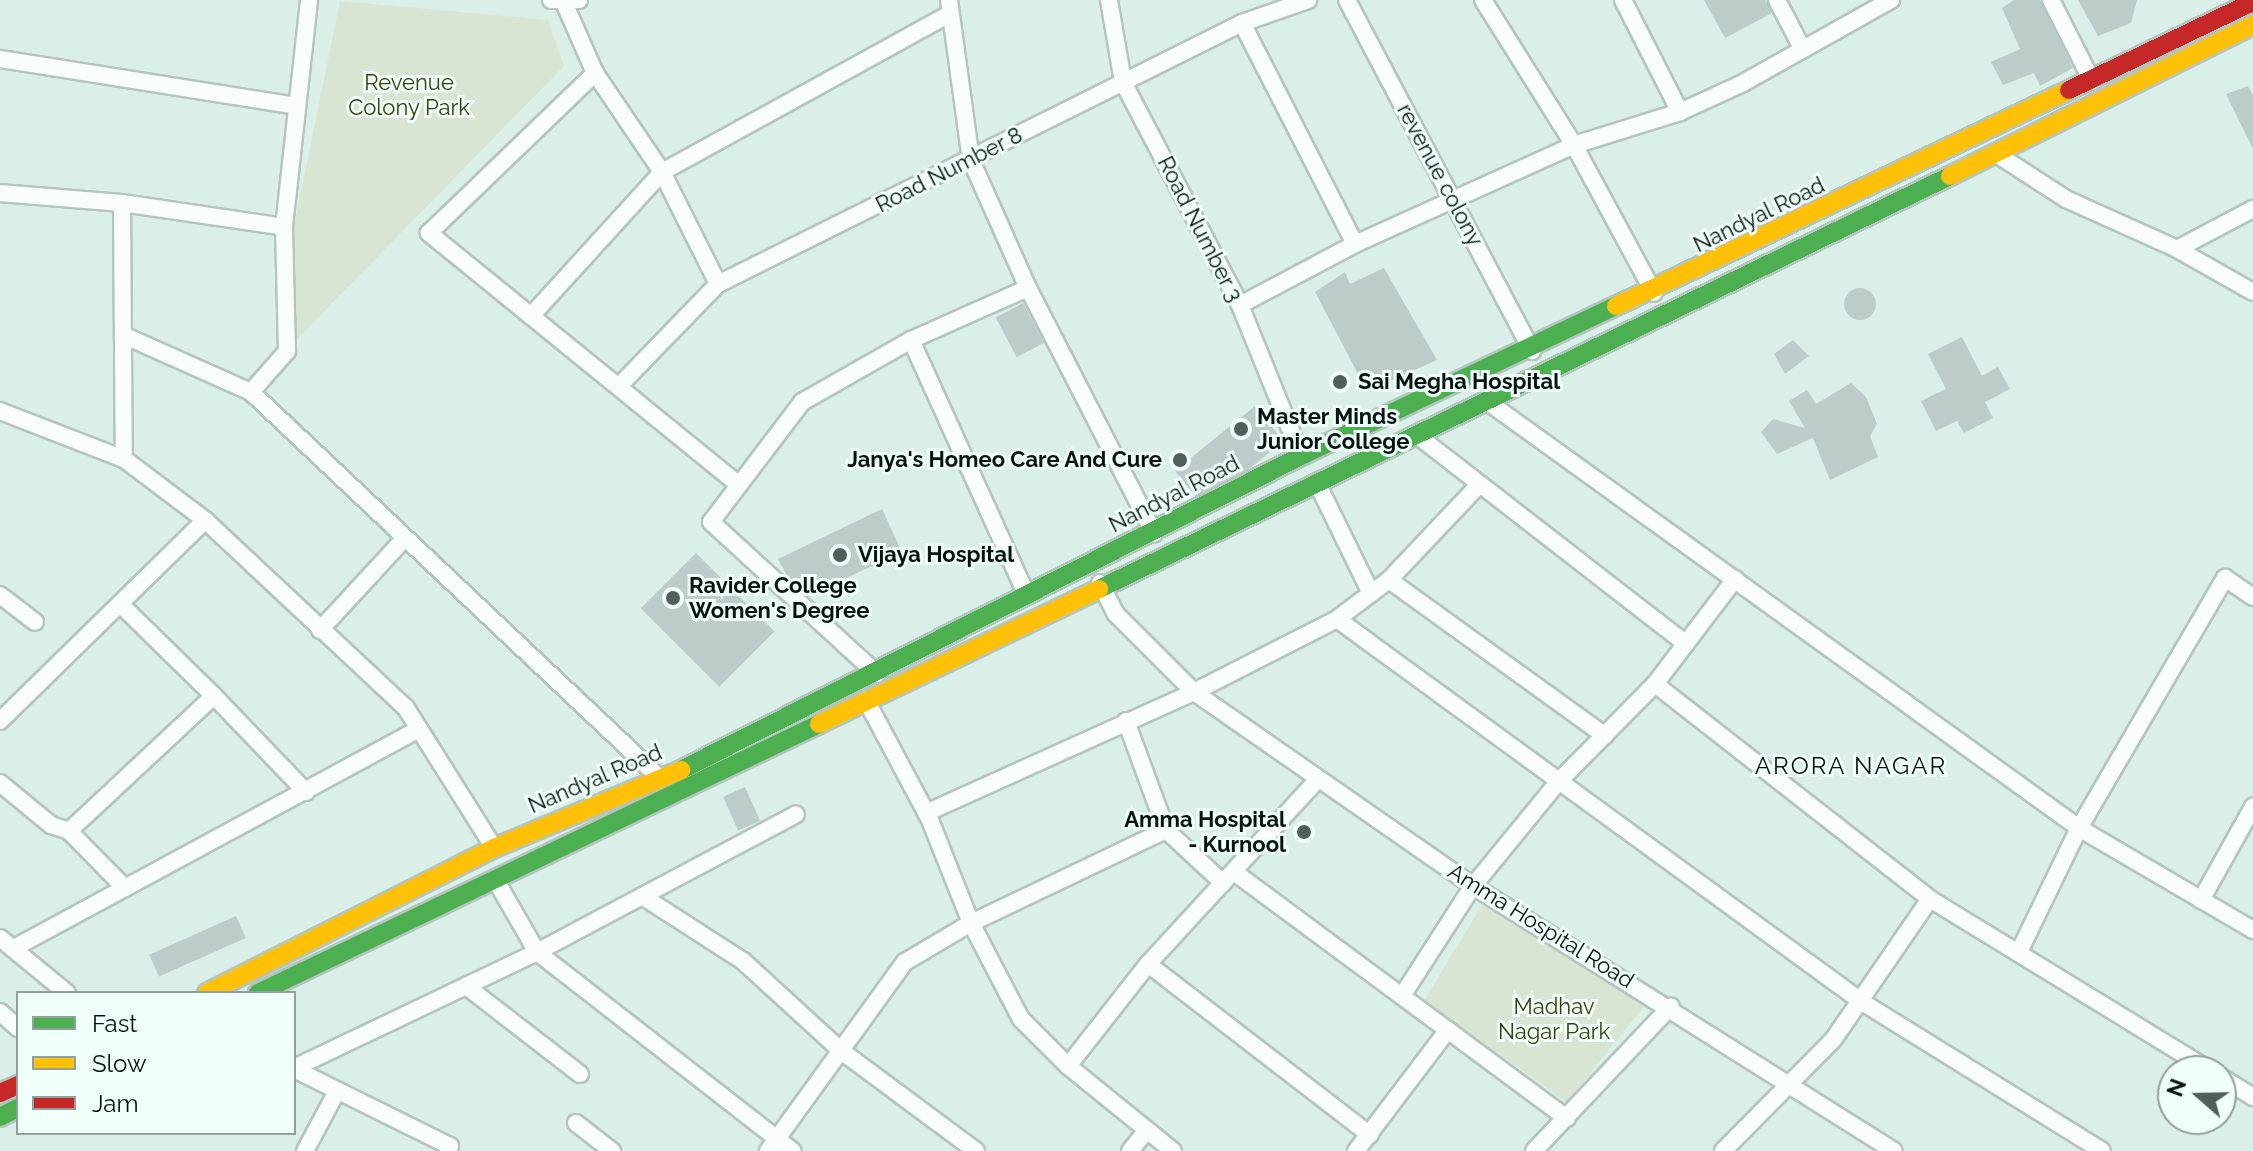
<!DOCTYPE html>
<html>
<head>
<meta charset="utf-8">
<style>
  body { margin:0 }
  #map { position:relative; width:2253px; height:1151px; overflow:hidden; background:#daefe8; font-family:Raleway,sans-serif }
  div>[style] { position:absolute }
  .green>* { inset:0; background:#d8e5d3 }
  .building>* { inset:0; background:#bbccca; transform-origin:0 0 }
  .round { border-radius:50% }
  .roads { filter:drop-shadow(2px 0 #b4c4bf) drop-shadow(-2px 0 #b4c4bf) drop-shadow(0 2px #b4c4bf) drop-shadow(0 -2px #b4c4bf) }
  .street>* { height:16px; margin:-8px; padding:0 8px; transform-origin:8px; border-radius:8px; background:#f9fdfc }
  .fast>* { height:18px; margin:-9px; padding:0 9px; transform-origin:9px; border-radius:9px; background:#4caf50 }
  .slow>* { height:18px; margin:-9px; padding:0 9px; transform-origin:9px; border-radius:9px; background:#ffc107 }
  .jam>* { height:18px; margin:-9px; padding:0 9px; transform-origin:9px; border-radius:9px; background:#c62828 }
  .dots>* { width:22px; height:22px; translate:-50% -50%; box-sizing:border-box; border:4px solid #f0fffa; border-radius:50% }
  span { translate:-50% -50%; white-space:nowrap; text-align:center; line-height:1.15; -webkit-text-stroke:6px #f0fffa; paint-order:stroke }
  .park-label { font-size:22px; color:#393f08 }
  .street-label { font-size:22px; color:#05120f }
  .poi-label { font-size:22px; color:#05120f; font-weight:700 }
  .left { translate:0 -50%; text-align:left }
  .right { translate:-100% -50%; text-align:right }
  .neighbourhood-label { font-size:24px; color:#05120f; letter-spacing:2px }
  .legend { position:absolute; left:16px; top:991px; width:280px; height:144px; box-sizing:border-box; background:#f0fffa; border:2px solid #92a09c; margin:0; padding:10px 14px; list-style:none; font-size:24px; color:#05120f }
  .legend li { display:flex; align-items:center; gap:16px; height:40px }
  .legend b { width:40px; border:2px solid #92a09c }
  .north { position:absolute; left:2157px; top:1055px; width:80px; height:80px; box-sizing:border-box; background:#f0fffa; border:2px solid #92a09c; border-radius:50%; rotate:290deg; font-size:22px; font-weight:700; line-height:32px; text-align:center; color:#05120f }
  .north::after { content:''; display:block; margin:auto; width:28px; height:36px; background:#505f5b; clip-path:polygon(50% 0,100% 100%,50% 72%,0 100%) }
</style>
</head>
<body>
<div id="map">
  <div class="green">
    <div style="clip-path:polygon(340px 1px,548px 20px,564px 66px,296px 340px,294px 226px)"></div>
    <div style="clip-path:polygon(1482px 905px,1647px 1003px,1567px 1102px,1424px 1001px)"></div>
  </div>
  <div class="building">
    <div style="clip-path:polygon(1704px 0,1766px 0,1772px 13px,1725px 38px)"></div>
    <div style="clip-path:polygon(2014px 0,2040px 0,2073px 68px,2040px 86px,2034px 73px,2003px 85px,1991px 62px,2020px 49px,2002px 8px)"></div>
    <div style="clip-path:polygon(2078px 0,2137px 0,2131px 23px,2098px 36px)"></div>
    <div style="clip-path:polygon(2248px 86px,2253px 95px,2253px 149px,2226px 94px)"></div>
    <div style="clip-path:polygon(1384px 268px,1437px 360px,1367px 391px,1315px 292px,1345px 272px,1350px 284px)"></div>
    <div class="round" style="left:1844px;top:288px;width:32px;height:32px"></div>
    <div style="left:1023px;top:303px;width:45px;height:31px;rotate:62deg"></div>
    <div style="clip-path:polygon(1962px 337px,1982px 376px,1998px 367px,2010px 389px,1985px 402px,1993px 418px,1964px 433px,1957px 421px,1936px 431px,1921px 401px,1946px 389px,1928px 354px)"></div>
    <div style="clip-path:polygon(1793px 340px,1809px 356px,1785px 374px,1774px 354px)"></div>
    <div style="clip-path:polygon(1851px 383px,1866px 397px,1877px 424px,1870px 436px,1878px 457px,1830px 480px,1813px 438px,1777px 454px,1761px 432px,1773px 419px,1805px 428px,1789px 401px,1807px 390px,1816px 404px)"></div>
    <div style="left:1255px;top:406px;width:45px;height:103px;rotate:51deg"></div>
    <div style="clip-path:polygon(882px 509px,902px 552px,808px 596px,787px 576px,778px 559px)"></div>
    <div style="left:696px;top:553px;width:111px;height:78px;rotate:45deg"></div>
    <div style="left:745px;top:787px;width:37px;height:24px;rotate:66deg"></div>
    <div style="left:236px;top:916px;width:24px;height:95px;rotate:66deg"></div>
  </div>
  <div class="roads">
    <div class="street">
      <div style="left:551px;top:0;width:28px"></div>
      <div style="left:949px;top:0;width:162px;rotate:82.2deg"></div>
      <div style="left:971px;top:160px;width:140px;rotate:66deg"></div>
      <div style="left:1028px;top:288px;width:276px;rotate:62.8deg"></div>
      <div style="left:1109px;top:0;width:83px;rotate:80.3deg"></div>
      <div style="left:1123px;top:82px;width:252px;rotate:62.3deg"></div>
      <div style="left:1240px;top:305px;width:163px;rotate:68deg"></div>
      <div style="left:1347px;top:0;width:397px;rotate:62.2deg"></div>
      <div style="left:1483px;top:0;width:171px;rotate:57.9deg"></div>
      <div style="left:1574px;top:145px;width:168px;rotate:61.6deg"></div>
      <div style="left:1623px;top:0;width:126px;rotate:63deg"></div>
      <div style="left:1777px;top:0;width:56px;rotate:62.5deg"></div>
      <div style="left:2051px;top:0;width:91px;rotate:63.2deg"></div>
      <div style="left:1242px;top:23px;width:248px;rotate:62.9deg"></div>
      <div style="left:0;top:59px;width:300px;rotate:9deg"></div>
      <div style="left:595px;top:73px;width:120px;rotate:55.9deg"></div>
      <div style="left:662px;top:172px;width:125px;rotate:63.4deg"></div>
      <div style="left:1995px;top:153px;width:85px;rotate:32.9deg"></div>
      <div style="left:2066px;top:199px;width:122px;rotate:24.2deg"></div>
      <div style="left:2177px;top:249px;width:87px;rotate:29.5deg"></div>
      <div style="left:0;top:193px;width:122px;rotate:4.7deg"></div>
      <div style="left:122px;top:203px;width:164px;rotate:8.4deg"></div>
      <div style="left:122px;top:203px;width:256px;rotate:89.6deg"></div>
      <div style="left:2177px;top:249px;width:86px;rotate:-27.8deg"></div>
      <div style="left:1240px;top:305px;width:130px;rotate:-27.9deg"></div>
      <div style="left:1355px;top:244px;width:240px;rotate:-24.3deg"></div>
      <div style="left:1574px;top:145px;width:111px;rotate:-17.3deg"></div>
      <div style="left:1680px;top:112px;width:69px;rotate:-24.7deg"></div>
      <div style="left:1743px;top:83px;width:170px;rotate:-29.3deg"></div>
      <div style="left:531px;top:316px;width:132px;rotate:-140.9deg"></div>
      <div style="left:429px;top:233px;width:231px;rotate:-43.9deg"></div>
      <div style="left:595px;top:73px;width:80px;rotate:-113.7deg"></div>
      <div style="left:123px;top:335px;width:140px;rotate:24deg"></div>
      <div style="left:251px;top:392px;width:564px;rotate:43.35deg"></div>
      <div style="left:911px;top:340px;width:278px;rotate:65.6deg"></div>
      <div style="left:620px;top:385px;width:141px;rotate:-45.9deg"></div>
      <div style="left:718px;top:284px;width:585px;rotate:-26.48deg"></div>
      <div style="left:1242px;top:23px;width:70px;rotate:-19.2deg"></div>
      <div style="left:251px;top:392px;width:55px;rotate:-48.7deg"></div>
      <div style="left:287px;top:351px;width:124px;rotate:-91.4deg"></div>
      <div style="left:284px;top:227px;width:228px;rotate:-83.7deg"></div>
      <div style="left:1488px;top:402px;width:729px;rotate:35.78deg"></div>
      <div style="left:2079px;top:828px;width:290px;rotate:-59.7deg"></div>
      <div style="left:2225px;top:578px;width:34px;rotate:34deg"></div>
      <div style="left:0;top:411px;width:133px;rotate:21.2deg"></div>
      <div style="left:124px;top:459px;width:101px;rotate:37deg"></div>
      <div style="left:205px;top:520px;width:275px;rotate:43.1deg"></div>
      <div style="left:406px;top:708px;width:165px;rotate:57.8deg"></div>
      <div style="left:1418px;top:436px;width:339px;rotate:37.8deg"></div>
      <div style="left:1317px;top:483px;width:123px;rotate:63.9deg"></div>
      <div style="left:739px;top:485px;width:268px;rotate:-140.9deg"></div>
      <div style="left:531px;top:316px;width:195px;rotate:-47.7deg"></div>
      <div style="left:662px;top:172px;width:328px;rotate:-28.8deg"></div>
      <div style="left:1389px;top:580px;width:266px;rotate:35.8deg"></div>
      <div style="left:1100px;top:583px;width:35px;rotate:63deg"></div>
      <div style="left:1116px;top:614px;width:110px;rotate:45deg"></div>
      <div style="left:1194px;top:692px;width:340px;rotate:34.8deg"></div>
      <div style="left:1473px;top:886px;width:497px;rotate:32.2deg"></div>
      <div style="left:0;top:595px;width:44px;rotate:37.6deg"></div>
      <div style="left:1337px;top:619px;width:650px;rotate:36.11deg"></div>
      <div style="left:1862px;top:1002px;width:282px;rotate:31.8deg"></div>
      <div style="left:320px;top:630px;width:125px;rotate:-47.3deg"></div>
      <div style="left:877px;top:674px;width:225px;rotate:-137.5deg"></div>
      <div style="left:711px;top:522px;width:151px;rotate:-52.8deg"></div>
      <div style="left:802px;top:402px;width:125px;rotate:-29.6deg"></div>
      <div style="left:911px;top:340px;width:128px;rotate:-24deg"></div>
      <div style="left:1655px;top:684px;width:349px;rotate:38deg"></div>
      <div style="left:1930px;top:899px;width:329px;rotate:31.5deg"></div>
      <div style="left:214px;top:696px;width:133px;rotate:46.2deg"></div>
      <div style="left:866px;top:700px;width:136px;rotate:61.9deg"></div>
      <div style="left:930px;top:820px;width:111px;rotate:68.3deg"></div>
      <div style="left:971px;top:923px;width:108px;rotate:62.5deg"></div>
      <div style="left:1021px;top:1019px;width:66px;rotate:45deg"></div>
      <div style="left:0;top:721px;width:287px;rotate:-44.4deg"></div>
      <div style="left:1126px;top:721px;width:116px;rotate:69.8deg"></div>
      <div style="left:1166px;top:830px;width:78px;rotate:42.9deg"></div>
      <div style="left:0;top:783px;width:66px;rotate:39.5deg"></div>
      <div style="left:51px;top:825px;width:19px;rotate:18deg"></div>
      <div style="left:69px;top:831px;width:198px;rotate:-43deg"></div>
      <div style="left:214px;top:696px;width:130px;rotate:-135.6deg"></div>
      <div style="left:926px;top:813px;width:294px;rotate:-24.3deg"></div>
      <div style="left:1194px;top:692px;width:161px;rotate:-27deg"></div>
      <div style="left:1337px;top:619px;width:65px;rotate:-36.9deg"></div>
      <div style="left:1389px;top:580px;width:129px;rotate:-46.6deg"></div>
      <div style="left:69px;top:831px;width:80px;rotate:45.5deg"></div>
      <div style="left:1234px;top:872px;width:414px;rotate:36.5deg"></div>
      <div style="left:495px;top:879px;width:84px;rotate:60.1deg"></div>
      <div style="left:537px;top:952px;width:324px;rotate:37.9deg"></div>
      <div style="left:642px;top:896px;width:120px;rotate:32.8deg"></div>
      <div style="left:743px;top:961px;width:132px;rotate:42.5deg"></div>
      <div style="left:840px;top:1050px;width:169px;rotate:36.6deg"></div>
      <div style="left:2201px;top:900px;width:107px;rotate:-60.8deg"></div>
      <div style="left:0;top:938px;width:87px;rotate:39.4deg"></div>
      <div style="left:14px;top:948px;width:460px;rotate:-28.4deg"></div>
      <div style="left:2019px;top:952px;width:138px;rotate:-64.2deg"></div>
      <div style="left:2079px;top:828px;width:202px;rotate:30.4deg"></div>
      <div style="left:1148px;top:964px;width:280px;rotate:37.6deg"></div>
      <div style="left:466px;top:986px;width:144px;rotate:37.7deg"></div>
      <div style="left:1402px;top:996px;width:131px;rotate:-57.2deg"></div>
      <div style="left:1473px;top:886px;width:134px;rotate:-50.7deg"></div>
      <div style="left:1558px;top:782px;width:138px;rotate:-45.3deg"></div>
      <div style="left:1655px;top:684px;width:132px;rotate:-52.7deg"></div>
      <div style="left:0;top:1012px;width:24px;rotate:42deg"></div>
      <div style="left:294px;top:1068px;width:269px;rotate:-25.5deg"></div>
      <div style="left:537px;top:952px;width:293px;rotate:-28deg"></div>
      <div style="left:294px;top:1069px;width:174px;rotate:26.3deg"></div>
      <div style="left:450px;top:1146px;width:5px;rotate:112deg"></div>
      <div style="left:2221px;top:1077px;width:38px;rotate:32deg"></div>
      <div style="left:576px;top:1123px;width:46px;rotate:37.9deg"></div>
      <div style="left:305px;top:1151px;width:68px;rotate:-61.9deg"></div>
      <div style="left:768px;top:1151px;width:233px;rotate:-54.1deg"></div>
      <div style="left:905px;top:962px;width:77px;rotate:-30.6deg"></div>
      <div style="left:971px;top:923px;width:216px;rotate:-25.5deg"></div>
      <div style="left:1130px;top:1151px;width:27px;rotate:-51deg"></div>
      <div style="left:1173px;top:1151px;width:135px;rotate:-141deg"></div>
      <div style="left:1068px;top:1066px;width:130px;rotate:-51.9deg"></div>
      <div style="left:1148px;top:964px;width:251px;rotate:-47.4deg"></div>
      <div style="left:1356px;top:1151px;width:152px;rotate:-52.8deg"></div>
      <div style="left:1534px;top:1151px;width:199px;rotate:-46.6deg"></div>
      <div style="left:1723px;top:1151px;width:156px;rotate:-45.3deg"></div>
      <div style="left:1833px;top:1040px;width:171px;rotate:-55.5deg"></div>
    </div>
    <div class="fast">
      <div style="left:1099px;top:589px;width:946px;rotate:-25.89deg"></div>
      <div style="left:681px;top:770px;width:695px;rotate:-26.86deg"></div>
      <div style="left:1301px;top:456px;width:349px;rotate:-25.5deg"></div>
      <div style="left:258px;top:993px;width:622px;rotate:-25.62deg"></div>
      <div style="left:0;top:1117px;width:20px;rotate:-27deg"></div>
    </div>
    <div class="slow">
      <div style="left:1950px;top:176px;width:339px;rotate:-26.5deg"></div>
      <div style="left:1616px;top:306px;width:502px;rotate:-25.49deg"></div>
      <div style="left:819px;top:724px;width:311px;rotate:-25.7deg"></div>
      <div style="left:207px;top:993px;width:322px;rotate:-26.8deg"></div>
      <div style="left:494px;top:848px;width:203px;rotate:-22.6deg"></div>
    </div>
    <div class="jam">
      <div style="left:2069px;top:90px;width:204px;rotate:-25.6deg"></div>
      <div style="left:0;top:1093px;width:20px;rotate:-24deg"></div>
    </div>
  </div>
  <div class="dots">
    <div style="left:1340px;top:382px;background:#505f5b"></div>
    <div style="left:1241px;top:429px;background:#505f5b"></div>
    <div style="left:1180px;top:460px;background:#505f5b"></div>
    <div style="left:840px;top:555px;background:#505f5b"></div>
    <div style="left:673px;top:598px;background:#505f5b"></div>
    <div style="left:1304px;top:832px;background:#505f5b"></div>
  </div>
  <div class="park-label">
    <span style="left:409px;top:95px">Revenue<br>Colony Park</span>
    <span style="left:1554px;top:1019px">Madhav<br>Nagar Park</span>
  </div>
  <div class="street-label">
    <span style="left:949px;top:170px;rotate:-27deg">Road Number 8</span>
    <span style="left:1440px;top:175px;rotate:62deg">revenue colony</span>
    <span style="left:1759px;top:215px;rotate:-26deg">Nandyal Road</span>
    <span style="left:1200px;top:229px;rotate:63deg">Road Number 3</span>
    <span style="left:1174px;top:494px;rotate:-27deg">Nandyal Road</span>
    <span style="left:595px;top:779px;rotate:-23deg">Nandyal Road</span>
    <span style="left:1541px;top:926px;rotate:32deg">Amma Hospital Road</span>
  </div>
  <div class="poi-label">
    <span class="left" style="left:1358px;top:382px">Sai Megha Hospital</span>
    <span class="left" style="left:1257px;top:429px">Master Minds<br>Junior College</span>
    <span class="right" style="left:1162px;top:460px">Janya's Homeo Care And Cure</span>
    <span class="left" style="left:858px;top:555px">Vijaya Hospital</span>
    <span class="left" style="left:689px;top:598px">Ravider College<br>Women's Degree</span>
    <span class="right" style="left:1286px;top:832px">Amma Hospital<br>- Kurnool</span>
  </div>
  <div class="neighbourhood-label">
    <span style="left:1851px;top:766px">ARORA NAGAR</span>
  </div>
  <ul class="legend">
  <li><b style="height:10px;background:#4caf50"></b>Fast</li>
  <li><b style="height:10px;background:#ffc107"></b>Slow</li>
  <li><b style="height:10px;background:#c62828"></b>Jam</li>
  </ul>
  <div class="north">N</div>
</div>
</body>
</html>
